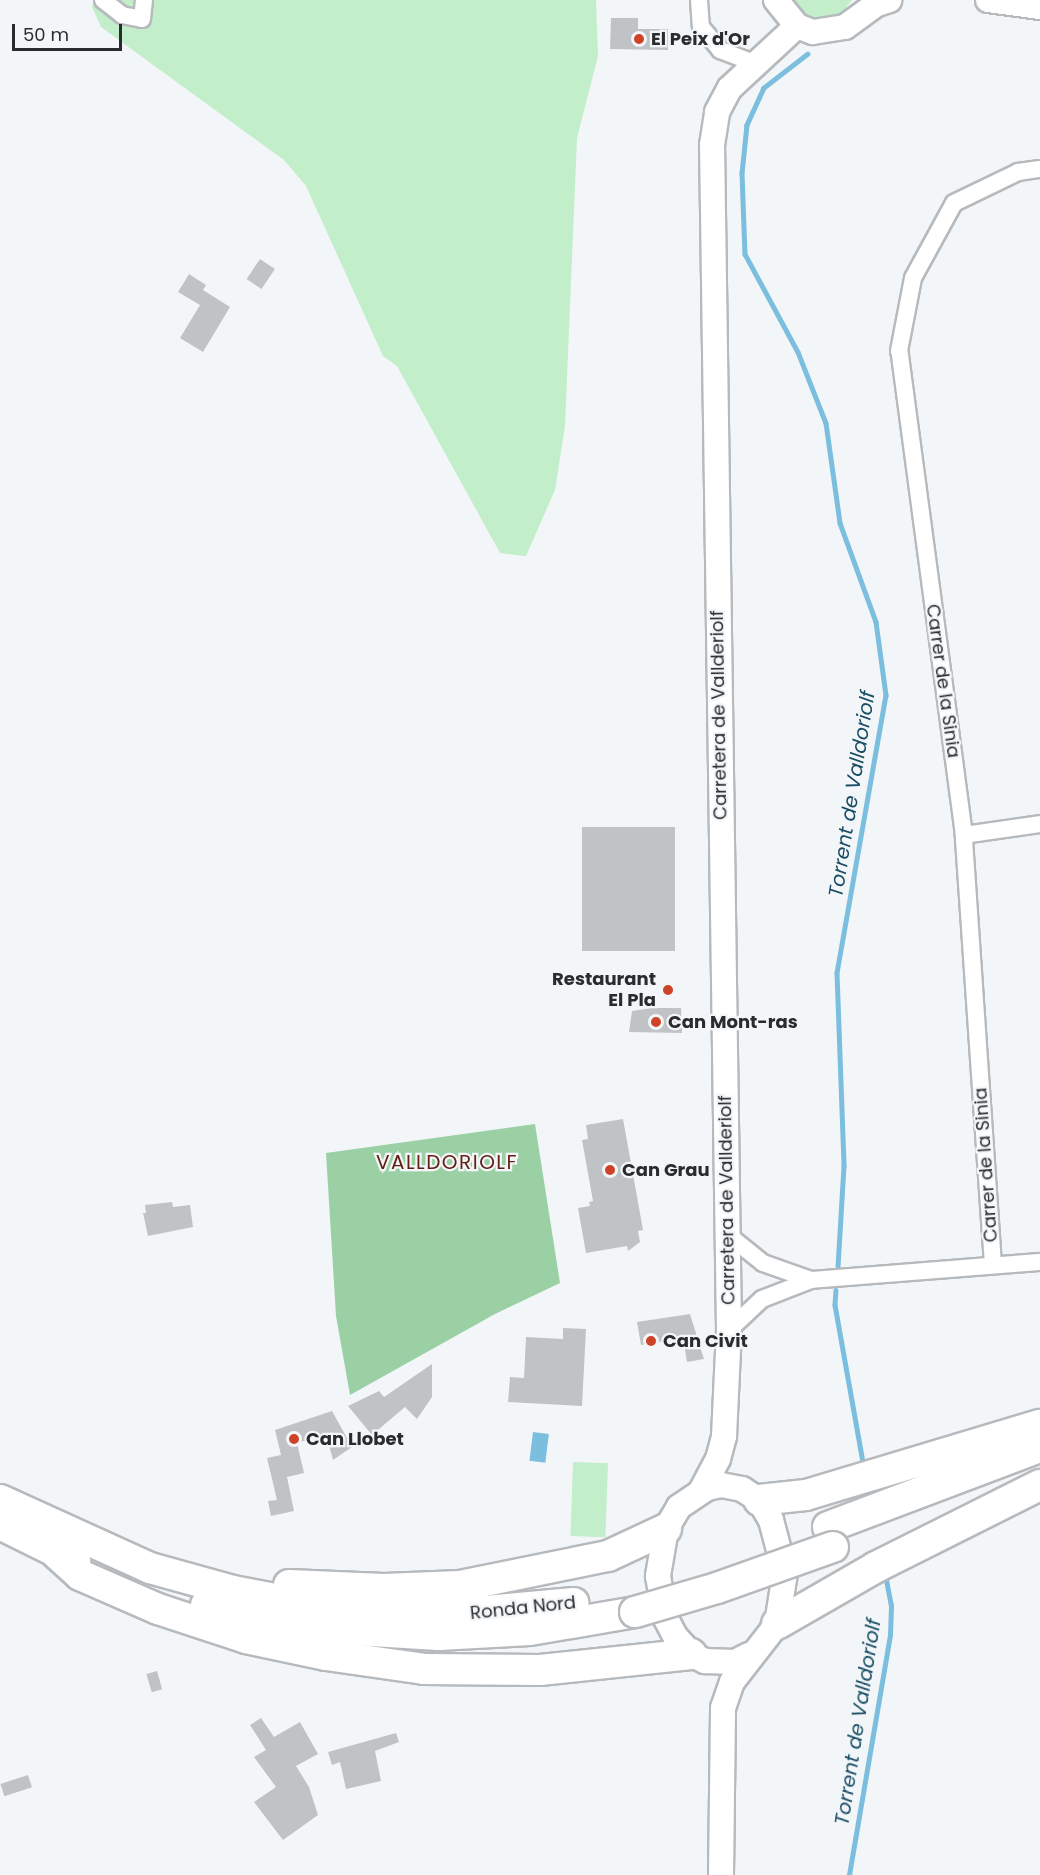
<!DOCTYPE html>
<html>
<head>
<meta charset="utf-8">
<style>
  body { margin:0 }
  #map { position:relative; width:1040px; height:1875px; overflow:hidden; background:#f3f6f9; font-family:Poppins,sans-serif }
  div>[style] { position:absolute }
  .green>* { inset:0; background:#c2eeca; transform-origin:0 0 }
  .forest>* { inset:0; background:#9bd0a5 }
  .water>* { inset:0; background:#7cbede; transform-origin:0 0 }
  .stream>* { height:4.5px; margin:-2.25px; padding:0 2.25px; transform-origin:2.25px; border-radius:2.25px; background:#7cbede }
  .building>* { inset:0; background:#c0c3c6; transform-origin:0 0 }
  .roads { filter:drop-shadow(2px 0 #b7babd) drop-shadow(-2px 0 #b7babd) drop-shadow(0 2px #b7babd) drop-shadow(0 -2px #b7babd) }
  .street>* { height:16px; margin:-8px; padding:0 8px; transform-origin:8px; border-radius:8px; background:#fff }
  .secondary>* { height:24px; margin:-12px; padding:0 12px; transform-origin:12px; border-radius:12px; background:#fff }
  .highway>* { height:30px; margin:-15px; padding:0 15px; transform-origin:15px; border-radius:15px; background:#fff }
  .bridges { filter:drop-shadow(2px 0 #b7babd) drop-shadow(-2px 0 #b7babd) drop-shadow(0 2px #b7babd) drop-shadow(0 -2px #b7babd) }
  .highway-bridge>* { height:30px; margin:-15px; padding:0 15px; transform-origin:15px; border-radius:15px; background:#fff }
  .dots>* { width:16px; height:16px; translate:-50% -50%; box-sizing:border-box; border:3px solid #f3f6f9; border-radius:50% }
  span { translate:-50% -50%; white-space:nowrap; text-align:center; line-height:1.15; -webkit-text-stroke:4.5px #f3f6f9; paint-order:stroke }
  .poi-label { font-size:18px; color:#2a2b2c; font-weight:700 }
  .left { translate:0 -50%; text-align:left }
  .right { translate:-100% -50%; text-align:right }
  .street-label { font-size:18px; color:#2a2b2c }
  .water-label { font-size:20px; color:#184d64; font-style:italic }
  .neighbourhood-label { font-size:20px; color:#642113; letter-spacing:1.5px }
  .scale { position:absolute; left:12px; top:24px; width:110px; height:27px; box-sizing:border-box; border:3px solid #2a2b2c; border-top:0; padding-left:8px; font-size:18px; line-height:21px; white-space:nowrap; color:#2a2b2c; -webkit-text-stroke:4px #f3f6f9; paint-order:stroke }
</style>
</head>
<body>
<div id="map">
  <div class="green">
    <div style="clip-path:polygon(94px 0,596px 0,598px 56px,577px 138px,565px 426px,555px 490px,526px 556px,500px 553px,397px 366px,383px 356px,306px 186px,284px 160px,101px 27px,92px 7px)"></div>
    <div style="clip-path:polygon(790px 0,852px 0,841px 14px,818px 21px,797px 11px)"></div>
    <div style="left:573px;top:1462px;width:35px;height:74px;rotate:2deg"></div>
  </div>
  <div class="forest">
    <div style="clip-path:polygon(535px 1124px,560px 1283px,495px 1314px,350px 1395px,336px 1316px,326px 1153px)"></div>
  </div>
  <div class="water">
    <div style="left:533px;top:1432px;width:16px;height:29px;rotate:7deg"></div>
  </div>
  <div class="stream">
    <div style="left:808px;top:54px;width:56px;rotate:142.3deg"></div>
    <div style="left:764px;top:88px;width:41px;rotate:114.7deg"></div>
    <div style="left:747px;top:125px;width:48px;rotate:95.9deg"></div>
    <div style="left:742px;top:173px;width:81px;rotate:87.9deg"></div>
    <div style="left:745px;top:254px;width:111px;rotate:61.6deg"></div>
    <div style="left:798px;top:352px;width:76px;rotate:68.5deg"></div>
    <div style="left:826px;top:423px;width:101px;rotate:82deg"></div>
    <div style="left:840px;top:523px;width:105px;rotate:70deg"></div>
    <div style="left:876px;top:622px;width:74px;rotate:82.2deg"></div>
    <div style="left:886px;top:695px;width:282px;rotate:100deg"></div>
    <div style="left:837px;top:973px;width:193px;rotate:87.9deg"></div>
    <div style="left:844px;top:1166px;width:100px;rotate:93.4deg"></div>
    <div style="left:836px;top:1290px;width:15px;rotate:94deg"></div>
    <div style="left:835px;top:1305px;width:165px;rotate:79.9deg"></div>
    <div style="left:849px;top:1875px;width:243px;rotate:-80.3deg"></div>
    <div style="left:890px;top:1635px;width:29px;rotate:-88deg"></div>
    <div style="left:891px;top:1606px;width:32px;rotate:-101deg"></div>
  </div>
  <div class="building">
    <div style="clip-path:polygon(611px 18px,638px 18px,638px 29px,668px 29px,668px 50px,610px 49px)"></div>
    <div style="left:260px;top:259px;width:18px;height:24px;rotate:34deg"></div>
    <div style="clip-path:polygon(189px 274px,206px 285px,203px 290px,230px 307px,203px 352px,180px 338px,200px 305px,178px 292px)"></div>
    <div style="left:675px;top:827px;width:124px;height:93px;rotate:90deg"></div>
    <div style="clip-path:polygon(652px 1008px,681px 1008px,682px 1033px,629px 1032px,632px 1011px)"></div>
    <div style="clip-path:polygon(623px 1119px,643px 1230px,638px 1231px,640px 1242px,628px 1251px,627px 1246px,586px 1253px,578px 1208px,590px 1206px,589px 1202px,593px 1201px,582px 1140px,588px 1139px,586px 1125px)"></div>
    <div style="clip-path:polygon(172px 1202px,173px 1207px,190px 1205px,193px 1227px,148px 1236px,143px 1213px,146px 1213px,145px 1205px)"></div>
    <div style="clip-path:polygon(690px 1314px,704px 1359px,687px 1362px,683px 1338px,641px 1345px,637px 1322px)"></div>
    <div style="clip-path:polygon(563px 1328px,586px 1329px,582px 1406px,508px 1402px,510px 1377px,524px 1378px,526px 1337px,563px 1339px)"></div>
    <div style="clip-path:polygon(432px 1364px,432px 1397px,417px 1419px,405px 1407px,372px 1435px,348px 1406px,379px 1391px,384px 1397px)"></div>
    <div style="clip-path:polygon(332px 1411px,352px 1447px,333px 1460px,326px 1434px,297px 1443px,304px 1473px,287px 1477px,294px 1511px,271px 1516px,268px 1501px,277px 1500px,267px 1458px,281px 1455px,275px 1430px)"></div>
    <div style="left:157px;top:1671px;width:19px;height:11px;rotate:74deg"></div>
    <div style="clip-path:polygon(261px 1718px,274px 1737px,300px 1722px,318px 1754px,296px 1766px,309px 1787px,318px 1815px,283px 1840px,254px 1802px,276px 1787px,254px 1757px,266px 1750px,250px 1725px)"></div>
    <div style="clip-path:polygon(396px 1733px,399px 1742px,375px 1751px,381px 1781px,346px 1789px,340px 1762px,332px 1765px,328px 1752px)"></div>
    <div style="left:28px;top:1775px;width:13px;height:29px;rotate:72deg"></div>
  </div>
  <div class="roads">
    <div class="street">
      <div style="left:103px;top:0;width:24px;rotate:38deg"></div>
      <div style="left:122px;top:15px;width:20px;rotate:11deg"></div>
      <div style="left:142px;top:19px;width:19px;rotate:-84deg"></div>
      <div style="left:699px;top:0;width:27px;rotate:86deg"></div>
      <div style="left:701px;top:27px;width:30px;rotate:50deg"></div>
      <div style="left:720px;top:50px;width:36px;rotate:21deg"></div>
      <div style="left:964px;top:835px;width:77px;rotate:-8.2deg"></div>
      <div style="left:727px;top:1234px;width:46px;rotate:38.9deg"></div>
      <div style="left:763px;top:1263px;width:51px;rotate:19.5deg"></div>
      <div style="left:993px;top:1265px;width:431px;rotate:-93.9deg"></div>
      <div style="left:964px;top:835px;width:488px;rotate:-97.6deg"></div>
      <div style="left:899px;top:351px;width:74px;rotate:-79.1deg"></div>
      <div style="left:913px;top:278px;width:85px;rotate:-61.3deg"></div>
      <div style="left:954px;top:203px;width:71px;rotate:-25.8deg"></div>
      <div style="left:1018px;top:172px;width:22px;rotate:-8deg"></div>
      <div style="left:729px;top:1330px;width:45px;rotate:-43.2deg"></div>
      <div style="left:762px;top:1299px;width:53px;rotate:-21.2deg"></div>
      <div style="left:811px;top:1280px;width:230px;rotate:-4.5deg"></div>
    </div>
    <div class="secondary">
      <div style="left:776px;top:0;width:33px;rotate:51deg"></div>
      <div style="left:797px;top:26px;width:17px;rotate:21deg"></div>
      <div style="left:813px;top:32px;width:32px;rotate:-9deg"></div>
      <div style="left:845px;top:27px;width:39px;rotate:-36deg"></div>
      <div style="left:877px;top:4px;width:13px;rotate:-18deg"></div>
      <div style="left:988px;top:0;width:52px;rotate:7.7deg"></div>
      <div style="left:701px;top:1491px;width:36px;rotate:-62deg"></div>
      <div style="left:718px;top:1459px;width:24px;rotate:-75deg"></div>
      <div style="left:724px;top:1436px;width:106px;rotate:-87.3deg"></div>
      <div style="left:729px;top:1330px;width:1185px;rotate:-90.82deg"></div>
      <div style="left:712px;top:145px;width:33px;rotate:-81deg"></div>
      <div style="left:717px;top:112px;width:27px;rotate:-62deg"></div>
      <div style="left:730px;top:88px;width:91px;rotate:-42.8deg"></div>
      <div style="left:721px;top:1875px;width:167px;rotate:-89.3deg"></div>
      <div style="left:723px;top:1708px;width:28px;rotate:-71deg"></div>
      <div style="left:732px;top:1682px;width:73px;rotate:-52.2deg"></div>
      <div style="left:777px;top:1624px;width:52px;rotate:-81.1deg"></div>
      <div style="left:785px;top:1573px;width:55px;rotate:-104.8deg"></div>
      <div style="left:771px;top:1520px;width:23px;rotate:-121deg"></div>
      <div style="left:759px;top:1500px;width:20px;rotate:-147deg"></div>
      <div style="left:742px;top:1489px;width:21px;rotate:-169deg"></div>
      <div style="left:721px;top:1485px;width:14px;rotate:168deg"></div>
      <div style="left:707px;top:1488px;width:34px;rotate:146deg"></div>
      <div style="left:679px;top:1507px;width:26px;rotate:121deg"></div>
      <div style="left:666px;top:1529px;width:48px;rotate:99.7deg"></div>
      <div style="left:658px;top:1576px;width:42px;rotate:80.3deg"></div>
      <div style="left:665px;top:1617px;width:21px;rotate:62deg"></div>
      <div style="left:675px;top:1636px;width:24px;rotate:48deg"></div>
      <div style="left:691px;top:1654px;width:16px;rotate:27deg"></div>
      <div style="left:705px;top:1661px;width:30px;rotate:2deg"></div>
      <div style="left:735px;top:1662px;width:16px;rotate:-27deg"></div>
    </div>
    <div class="highway">
      <div style="left:0;top:1500px;width:165px;rotate:24.4deg"></div>
      <div style="left:150px;top:1568px;width:86px;rotate:15.5deg"></div>
      <div style="left:233px;top:1591px;width:91px;rotate:10.8deg"></div>
      <div style="left:322px;top:1608px;width:121px;rotate:3.3deg"></div>
      <div style="left:443px;top:1615px;width:131px;rotate:-5.3deg"></div>
      <div style="left:759px;top:1500px;width:47px;rotate:-6.1deg"></div>
      <div style="left:806px;top:1495px;width:244px;rotate:-16.7deg"></div>
      <div style="left:0;top:1524px;width:84px;rotate:26.3deg"></div>
      <div style="left:828px;top:1527px;width:227px;rotate:-20.7deg"></div>
      <div style="left:57px;top:1554px;width:31px;rotate:42deg"></div>
      <div style="left:80px;top:1575px;width:85px;rotate:23.6deg"></div>
      <div style="left:158px;top:1609px;width:93px;rotate:18.2deg"></div>
      <div style="left:246px;top:1638px;width:82px;rotate:12deg"></div>
      <div style="left:326px;top:1655px;width:99px;rotate:8.1deg"></div>
      <div style="left:424px;top:1669px;width:116px;rotate:0.5deg"></div>
      <div style="left:540px;top:1670px;width:152px;rotate:-6deg"></div>
      <div style="left:289px;top:1585px;width:95px;rotate:2.4deg"></div>
      <div style="left:384px;top:1589px;width:76px;rotate:-2.3deg"></div>
      <div style="left:460px;top:1586px;width:151px;rotate:-11.5deg"></div>
      <div style="left:608px;top:1556px;width:64px;rotate:-25deg"></div>
      <div style="left:206px;top:1605px;width:100px;rotate:12.7deg"></div>
      <div style="left:304px;top:1627px;width:135px;rotate:3.4deg"></div>
      <div style="left:439px;top:1635px;width:91px;rotate:-3.1deg"></div>
      <div style="left:530px;top:1630px;width:107px;rotate:-9.7deg"></div>
      <div style="left:777px;top:1624px;width:114px;rotate:-29.9deg"></div>
      <div style="left:876px;top:1567px;width:183px;rotate:-26.6deg"></div>
    </div>
  </div>
  <div class="bridges">
    <div class="highway-bridge">
      <div style="left:635px;top:1612px;width:85px;rotate:-16.3deg"></div>
      <div style="left:717px;top:1588px;width:123px;rotate:-19.5deg"></div>
    </div>
  </div>
  <div class="dots">
    <div style="left:639px;top:39px;background:#ce4327"></div>
    <div style="left:668px;top:990px;background:#ce4327"></div>
    <div style="left:656px;top:1022px;background:#ce4327"></div>
    <div style="left:610px;top:1170px;background:#ce4327"></div>
    <div style="left:651px;top:1341px;background:#ce4327"></div>
    <div style="left:294px;top:1439px;background:#ce4327"></div>
  </div>
  <div class="poi-label">
    <span class="left" style="left:651px;top:39px">El Peix d'Or</span>
    <span class="right" style="left:656px;top:990px">Restaurant<br>El Pla</span>
    <span class="left" style="left:668px;top:1022px">Can Mont-ras</span>
    <span class="left" style="left:622px;top:1170px">Can Grau</span>
    <span class="left" style="left:663px;top:1341px">Can Civit</span>
    <span class="left" style="left:306px;top:1439px">Can Llobet</span>
  </div>
  <div class="street-label">
    <span style="left:943px;top:681px;rotate:82deg">Carrer de la Sinia</span>
    <span style="left:719px;top:715px;rotate:-91deg">Carretera de Vallderiolf</span>
    <span style="left:986px;top:1165px;rotate:-94deg">Carrer de la Sinia</span>
    <span style="left:727px;top:1200px;rotate:-91deg">Carretera de Vallderiolf</span>
    <span style="left:523px;top:1608px;rotate:-6deg">Ronda Nord</span>
  </div>
  <div class="water-label">
    <span style="left:852px;top:794px;rotate:-81deg">Torrent de Valldoriolf</span>
    <span style="left:858px;top:1722px;rotate:-81deg">Torrent de Valldoriolf</span>
  </div>
  <div class="neighbourhood-label">
    <span style="left:447px;top:1162px">VALLDORIOLF</span>
  </div>
  <div class="scale">50 m</div>
</div>
</body>
</html>
